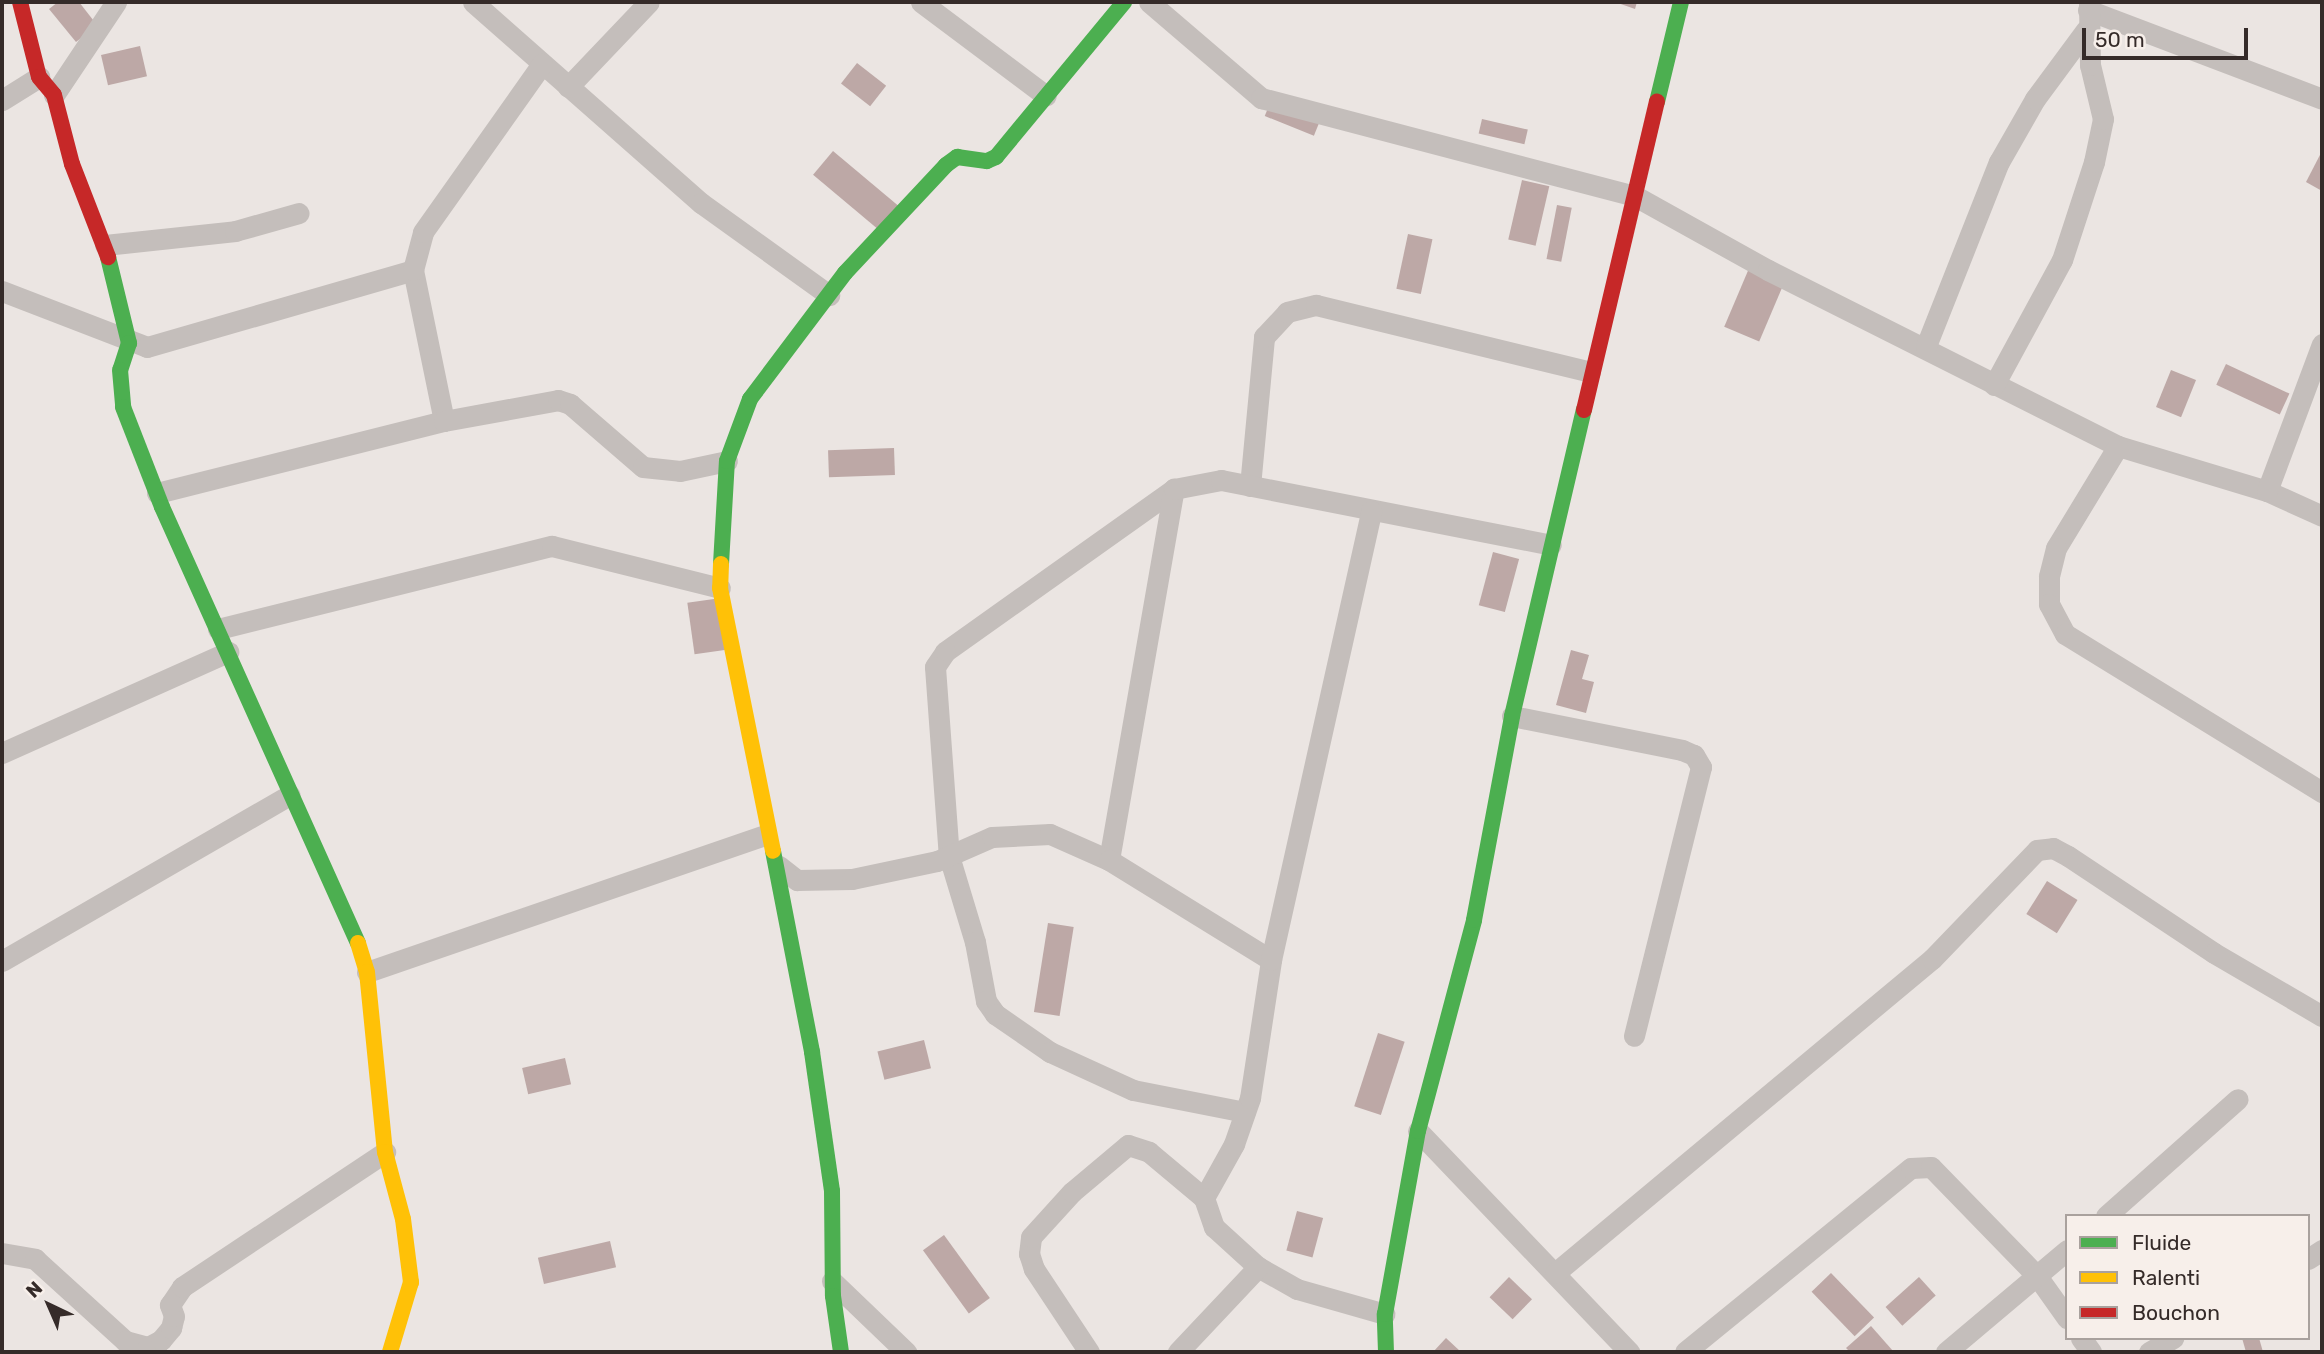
<!DOCTYPE html>
<html>
<head>
<meta charset="utf-8">
<style>
  body { margin:0 }
  #map { position:relative; width:2324px; height:1354px; overflow:hidden; background:#ebe5e2; font-family:Rubik,sans-serif }
  div>[style] { position:absolute }
  .building>* { inset:0; background:#bda8a6; transform-origin:0 0 }
  .street>* { height:21px; margin:-10.5px; padding:0 10.5px; transform-origin:10.5px; border-radius:10.5px; background:#c4bebb }
  .fast>* { height:16px; margin:-8px; padding:0 8px; transform-origin:8px; border-radius:8px; background:#4caf50 }
  .slow>* { height:16px; margin:-8px; padding:0 8px; transform-origin:8px; border-radius:8px; background:#ffc107 }
  .jam>* { height:16px; margin:-8px; padding:0 8px; transform-origin:8px; border-radius:8px; background:#c62828 }
  span { translate:-50% -50%; white-space:nowrap; text-align:center; line-height:1.15; -webkit-text-stroke:5px #f7efea; paint-order:stroke }
  .frame { position:absolute; inset:0; border:4px solid #352b29; pointer-events:none }
  .legend { position:absolute; left:2065px; top:1214px; width:245px; height:126px; box-sizing:border-box; background:#f7efea; border:2px solid #a9a19d; margin:0; padding:9px 12px; list-style:none; font-size:21px; color:#352b29 }
  .legend li { display:flex; align-items:center; gap:14px; height:35px }
  .legend b { width:35px; border:2px solid #a9a19d }
  .north { position:absolute; left:14px; top:1270px; width:70px; height:70px; -webkit-text-stroke:5px #f7efea; paint-order:stroke; rotate:316deg; font-size:19px; font-weight:700; line-height:28px; text-align:center; color:#352b29 }
  .north::after { content:''; display:block; margin:auto; width:24px; height:32px; background:#352b29; clip-path:polygon(50% 0,100% 100%,50% 72%,0 100%) }
  .scale { position:absolute; left:2082px; top:28px; width:166px; height:32px; box-sizing:border-box; border:4px solid #352b29; border-top:0; padding-left:9px; font-size:21px; line-height:24px; white-space:nowrap; color:#352b29; -webkit-text-stroke:5px #f7efea; paint-order:stroke }
</style>
</head>
<body>
<div id="map">
  <div class="building">
    <div style="clip-path:polygon(58px 2px,79px 2px,97px 25px,76px 42px,49px 9px)"></div>
    <div style="clip-path:polygon(1615px 2px,1637px 2px,1635px 9px)"></div>
    <div style="left:140px;top:46px;width:31px;height:40px;rotate:77deg"></div>
    <div style="left:857px;top:63px;width:37px;height:26px;rotate:38deg"></div>
    <div style="left:1270px;top:103px;width:53px;height:14px;rotate:22deg"></div>
    <div style="left:1482px;top:119px;width:47px;height:15px;rotate:13deg"></div>
    <div style="left:833px;top:151px;width:86px;height:31px;rotate:40deg"></div>
    <div style="clip-path:polygon(2322px 151px,2322px 191px,2306px 182px)"></div>
    <div style="left:1522px;top:180px;width:28px;height:61px;rotate:13deg"></div>
    <div style="left:1557px;top:205px;width:15px;height:55px;rotate:11deg"></div>
    <div style="left:1408px;top:234px;width:25px;height:56px;rotate:12deg"></div>
    <div style="left:1750px;top:266px;width:38px;height:66px;rotate:23deg"></div>
    <div style="left:2226px;top:364px;width:70px;height:23px;rotate:25deg"></div>
    <div style="left:2171px;top:370px;width:27px;height:40px;rotate:22deg"></div>
    <div style="left:894px;top:448px;width:27px;height:66px;rotate:88deg"></div>
    <div style="left:1493px;top:552px;width:27px;height:55px;rotate:15deg"></div>
    <div style="left:721px;top:598px;width:52px;height:34px;rotate:82deg"></div>
    <div style="clip-path:polygon(1571px 650px,1589px 655px,1582px 679px,1594px 682px,1586px 713px,1556px 705px)"></div>
    <div style="left:2047px;top:881px;width:36px;height:39px;rotate:32deg"></div>
    <div style="left:1048px;top:923px;width:26px;height:90px;rotate:9deg"></div>
    <div style="left:1378px;top:1033px;width:28px;height:77px;rotate:18deg"></div>
    <div style="left:924px;top:1040px;width:29px;height:48px;rotate:76deg"></div>
    <div style="left:565px;top:1058px;width:27px;height:44px;rotate:77deg"></div>
    <div style="left:1297px;top:1211px;width:27px;height:41px;rotate:15deg"></div>
    <div style="left:944px;top:1235px;width:78px;height:26px;rotate:54deg"></div>
    <div style="left:610px;top:1241px;width:27px;height:74px;rotate:77deg"></div>
    <div style="left:1831px;top:1273px;width:62px;height:27px;rotate:46deg"></div>
    <div style="left:1509px;top:1277px;width:32px;height:28px;rotate:44deg"></div>
    <div style="left:1919px;top:1277px;width:25px;height:45px;rotate:48deg"></div>
    <div style="clip-path:polygon(1871px 1326px,1893px 1351px,1850px 1352px,1846px 1348px)"></div>
    <div style="clip-path:polygon(1446px 1338px,1461px 1352px,1433px 1352px)"></div>
    <div style="clip-path:polygon(2242px 1338px,2259px 1338px,2263px 1352px,2246px 1352px)"></div>
  </div>
  <div class="street">
    <div style="left:473px;top:2px;width:304px;rotate:41.4deg"></div>
    <div style="left:701px;top:203px;width:158px;rotate:35.7deg"></div>
    <div style="left:921px;top:2px;width:156px;rotate:36.9deg"></div>
    <div style="left:1149px;top:2px;width:148px;rotate:40.6deg"></div>
    <div style="left:1261px;top:98px;width:387px;rotate:14.7deg"></div>
    <div style="left:1635px;top:196px;width:152px;rotate:29.1deg"></div>
    <div style="left:1768px;top:270px;width:392px;rotate:26.7deg"></div>
    <div style="left:2118px;top:446px;width:156px;rotate:16.8deg"></div>
    <div style="left:2267px;top:491px;width:60px;rotate:24.4deg"></div>
    <div style="left:2088px;top:10px;width:250px;rotate:20.8deg"></div>
    <div style="left:568px;top:87px;width:117px;rotate:-46.4deg"></div>
    <div style="left:54px;top:95px;width:112px;rotate:-56.3deg"></div>
    <div style="left:2px;top:100px;width:44px;rotate:-31.9deg"></div>
    <div style="left:105px;top:245px;width:131px;rotate:-6.1deg"></div>
    <div style="left:235px;top:231px;width:66px;rotate:-15.7deg"></div>
    <div style="left:2px;top:291px;width:155px;rotate:21.1deg"></div>
    <div style="left:147px;top:347px;width:277px;rotate:-16.1deg"></div>
    <div style="left:1926px;top:346px;width:198px;rotate:-68.4deg"></div>
    <div style="left:1999px;top:162px;width:73px;rotate:-60.3deg"></div>
    <div style="left:2035px;top:99px;width:86px;rotate:-53.5deg"></div>
    <div style="left:1994px;top:385px;width:142px;rotate:-61.5deg"></div>
    <div style="left:2062px;top:260px;width:103px;rotate:-71.9deg"></div>
    <div style="left:2094px;top:162px;width:44px;rotate:-78.2deg"></div>
    <div style="left:2103px;top:119px;width:56px;rotate:-103.5deg"></div>
    <div style="left:2090px;top:65px;width:63px;rotate:-90.9deg"></div>
    <div style="left:444px;top:421px;width:154px;rotate:-101.6deg"></div>
    <div style="left:413px;top:270px;width:39px;rotate:-75deg"></div>
    <div style="left:423px;top:232px;width:206px;rotate:-54.7deg"></div>
    <div style="left:2118px;top:446px;width:119px;rotate:121.3deg"></div>
    <div style="left:2056px;top:548px;width:29px;rotate:104deg"></div>
    <div style="left:2049px;top:576px;width:28px;rotate:90deg"></div>
    <div style="left:2049px;top:604px;width:34px;rotate:62deg"></div>
    <div style="left:2065px;top:634px;width:302px;rotate:31.6deg"></div>
    <div style="left:1250px;top:486px;width:150px;rotate:-84.6deg"></div>
    <div style="left:1264px;top:337px;width:34px;rotate:-47deg"></div>
    <div style="left:1287px;top:312px;width:30px;rotate:-14deg"></div>
    <div style="left:1316px;top:305px;width:282px;rotate:13.7deg"></div>
    <div style="left:1174px;top:489px;width:281px;rotate:144.6deg"></div>
    <div style="left:945px;top:652px;width:18px;rotate:124deg"></div>
    <div style="left:935px;top:667px;width:190px;rotate:85.8deg"></div>
    <div style="left:949px;top:856px;width:90px;rotate:73.2deg"></div>
    <div style="left:975px;top:942px;width:60px;rotate:79.4deg"></div>
    <div style="left:986px;top:1001px;width:16px;rotate:55deg"></div>
    <div style="left:995px;top:1014px;width:67px;rotate:34.6deg"></div>
    <div style="left:1050px;top:1052px;width:91px;rotate:24.6deg"></div>
    <div style="left:1133px;top:1090px;width:114px;rotate:11.1deg"></div>
    <div style="left:2267px;top:491px;width:157px;rotate:-69.5deg"></div>
    <div style="left:157px;top:493px;width:296px;rotate:-14.1deg"></div>
    <div style="left:444px;top:421px;width:116px;rotate:-10.4deg"></div>
    <div style="left:558px;top:400px;width:13px;rotate:18deg"></div>
    <div style="left:570px;top:404px;width:96px;rotate:40.8deg"></div>
    <div style="left:643px;top:467px;width:37px;rotate:6deg"></div>
    <div style="left:680px;top:471px;width:48px;rotate:-12deg"></div>
    <div style="left:218px;top:629px;width:344px;rotate:-14deg"></div>
    <div style="left:552px;top:546px;width:173px;rotate:14deg"></div>
    <div style="left:1512px;top:716px;width:173px;rotate:11.3deg"></div>
    <div style="left:1682px;top:750px;width:13px;rotate:23deg"></div>
    <div style="left:1694px;top:755px;width:14px;rotate:60deg"></div>
    <div style="left:1701px;top:767px;width:277px;rotate:104deg"></div>
    <div style="left:2px;top:753px;width:248px;rotate:-24.1deg"></div>
    <div style="left:1109px;top:860px;width:377px;rotate:-80.1deg"></div>
    <div style="left:1174px;top:489px;width:48px;rotate:-10.8deg"></div>
    <div style="left:1221px;top:480px;width:336px;rotate:11.1deg"></div>
    <div style="left:779px;top:866px;width:23px;rotate:38deg"></div>
    <div style="left:797px;top:880px;width:55px;rotate:-1deg"></div>
    <div style="left:852px;top:879px;width:87px;rotate:-12deg"></div>
    <div style="left:937px;top:861px;width:60px;rotate:-23.6deg"></div>
    <div style="left:992px;top:837px;width:58px;rotate:-3deg"></div>
    <div style="left:1050px;top:834px;width:64px;rotate:23.8deg"></div>
    <div style="left:1109px;top:860px;width:190px;rotate:31.7deg"></div>
    <div style="left:2px;top:961px;width:332px;rotate:-30deg"></div>
    <div style="left:367px;top:972px;width:422px;rotate:-19deg"></div>
    <div style="left:1418px;top:1131px;width:306px;rotate:46.3deg"></div>
    <div style="left:1204px;top:1198px;width:62px;rotate:-60.9deg"></div>
    <div style="left:1234px;top:1144px;width:49px;rotate:-70.8deg"></div>
    <div style="left:1250px;top:1098px;width:140px;rotate:-81.3deg"></div>
    <div style="left:1271px;top:960px;width:460px;rotate:-77.4deg"></div>
    <div style="left:2106px;top:1216px;width:176px;rotate:-41.6deg"></div>
    <div style="left:2px;top:1253px;width:34px;rotate:10deg"></div>
    <div style="left:35px;top:1259px;width:122px;rotate:42.3deg"></div>
    <div style="left:125px;top:1341px;width:24px;rotate:15deg"></div>
    <div style="left:148px;top:1347px;width:15px;rotate:-28deg"></div>
    <div style="left:161px;top:1340px;width:16px;rotate:-50deg"></div>
    <div style="left:171px;top:1328px;width:12px;rotate:-76deg"></div>
    <div style="left:174px;top:1316px;width:12px;rotate:-110deg"></div>
    <div style="left:170px;top:1305px;width:22px;rotate:-56deg"></div>
    <div style="left:182px;top:1287px;width:244px;rotate:-33.6deg"></div>
    <div style="left:2308px;top:1259px;width:17px;rotate:-33deg"></div>
    <div style="left:1555px;top:1273px;width:491px;rotate:-39.8deg"></div>
    <div style="left:1932px;top:959px;width:151px;rotate:-46.1deg"></div>
    <div style="left:2037px;top:850px;width:16px;rotate:-7deg"></div>
    <div style="left:2053px;top:848px;width:17px;rotate:28deg"></div>
    <div style="left:2068px;top:856px;width:175px;rotate:33.6deg"></div>
    <div style="left:2214px;top:953px;width:125px;rotate:30.3deg"></div>
    <div style="left:832px;top:1281px;width:103px;rotate:43.8deg"></div>
    <div style="left:2081px;top:1338px;width:17px;rotate:54deg"></div>
    <div style="left:1089px;top:1352px;width:100px;rotate:-123.5deg"></div>
    <div style="left:1034px;top:1269px;width:16px;rotate:-108deg"></div>
    <div style="left:1029px;top:1254px;width:17px;rotate:-83deg"></div>
    <div style="left:1031px;top:1237px;width:61px;rotate:-47.7deg"></div>
    <div style="left:1072px;top:1192px;width:73px;rotate:-40deg"></div>
    <div style="left:1128px;top:1145px;width:22px;rotate:18deg"></div>
    <div style="left:1149px;top:1152px;width:72px;rotate:39.9deg"></div>
    <div style="left:1204px;top:1198px;width:31px;rotate:71deg"></div>
    <div style="left:1214px;top:1227px;width:59px;rotate:42.3deg"></div>
    <div style="left:1258px;top:1267px;width:45px;rotate:29.4deg"></div>
    <div style="left:1297px;top:1289px;width:91px;rotate:15.9deg"></div>
    <div style="left:1178px;top:1352px;width:117px;rotate:-46.7deg"></div>
    <div style="left:1685px;top:1352px;width:291px;rotate:-39.2deg"></div>
    <div style="left:1911px;top:1168px;width:20px;rotate:-3deg"></div>
    <div style="left:1931px;top:1167px;width:152px;rotate:45.8deg"></div>
    <div style="left:2037px;top:1276px;width:52px;rotate:54.5deg"></div>
    <div style="left:1946px;top:1352px;width:158px;rotate:-40.1deg"></div>
    <div style="left:2149px;top:1352px;width:28px;rotate:-30deg"></div>
  </div>
  <div class="fast">
    <div style="left:1657px;top:102px;width:103px;rotate:-76.5deg"></div>
    <div style="left:108px;top:257px;width:89px;rotate:76.3deg"></div>
    <div style="left:129px;top:343px;width:28px;rotate:108deg"></div>
    <div style="left:120px;top:370px;width:37px;rotate:85deg"></div>
    <div style="left:123px;top:407px;width:107px;rotate:68.7deg"></div>
    <div style="left:162px;top:507px;width:478px;rotate:65.8deg"></div>
    <div style="left:721px;top:564px;width:103px;rotate:-86.7deg"></div>
    <div style="left:727px;top:461px;width:66px;rotate:-69.6deg"></div>
    <div style="left:750px;top:399px;width:158px;rotate:-53deg"></div>
    <div style="left:845px;top:273px;width:148px;rotate:-46.9deg"></div>
    <div style="left:946px;top:165px;width:14px;rotate:-36deg"></div>
    <div style="left:957px;top:157px;width:30px;rotate:8deg"></div>
    <div style="left:987px;top:161px;width:10px;rotate:-24deg"></div>
    <div style="left:996px;top:157px;width:201px;rotate:-50.4deg"></div>
    <div style="left:773px;top:851px;width:205px;rotate:79deg"></div>
    <div style="left:812px;top:1052px;width:140px;rotate:81.8deg"></div>
    <div style="left:832px;top:1191px;width:105px;rotate:89.5deg"></div>
    <div style="left:833px;top:1296px;width:57px;rotate:81.9deg"></div>
    <div style="left:1386px;top:1352px;width:38px;rotate:-92deg"></div>
    <div style="left:1385px;top:1314px;width:186px;rotate:-79.8deg"></div>
    <div style="left:1418px;top:1131px;width:218px;rotate:-75.1deg"></div>
    <div style="left:1474px;top:920px;width:208px;rotate:-79.4deg"></div>
    <div style="left:1512px;top:716px;width:314px;rotate:-76.8deg"></div>
  </div>
  <div class="slow">
    <div style="left:721px;top:564px;width:24px;rotate:92deg"></div>
    <div style="left:720px;top:588px;width:268px;rotate:78.6deg"></div>
    <div style="left:358px;top:943px;width:30px;rotate:73deg"></div>
    <div style="left:367px;top:972px;width:181px;rotate:84.3deg"></div>
    <div style="left:385px;top:1152px;width:69px;rotate:75deg"></div>
    <div style="left:403px;top:1219px;width:64px;rotate:82.8deg"></div>
    <div style="left:411px;top:1282px;width:73px;rotate:106.7deg"></div>
  </div>
  <div class="jam">
    <div style="left:20px;top:2px;width:77px;rotate:75.8deg"></div>
    <div style="left:39px;top:77px;width:23px;rotate:50deg"></div>
    <div style="left:54px;top:95px;width:71px;rotate:75.4deg"></div>
    <div style="left:72px;top:164px;width:100px;rotate:68.8deg"></div>
    <div style="left:1584px;top:410px;width:317px;rotate:-76.7deg"></div>
  </div>
  <div class="frame"></div>
  <ul class="legend">
  <li><b style="height:9px;background:#4caf50"></b>Fluide</li>
  <li><b style="height:9px;background:#ffc107"></b>Ralenti</li>
  <li><b style="height:9px;background:#c62828"></b>Bouchon</li>
  </ul>
  <div class="north">N</div>
  <div class="scale">50 m</div>
</div>
</body>
</html>
